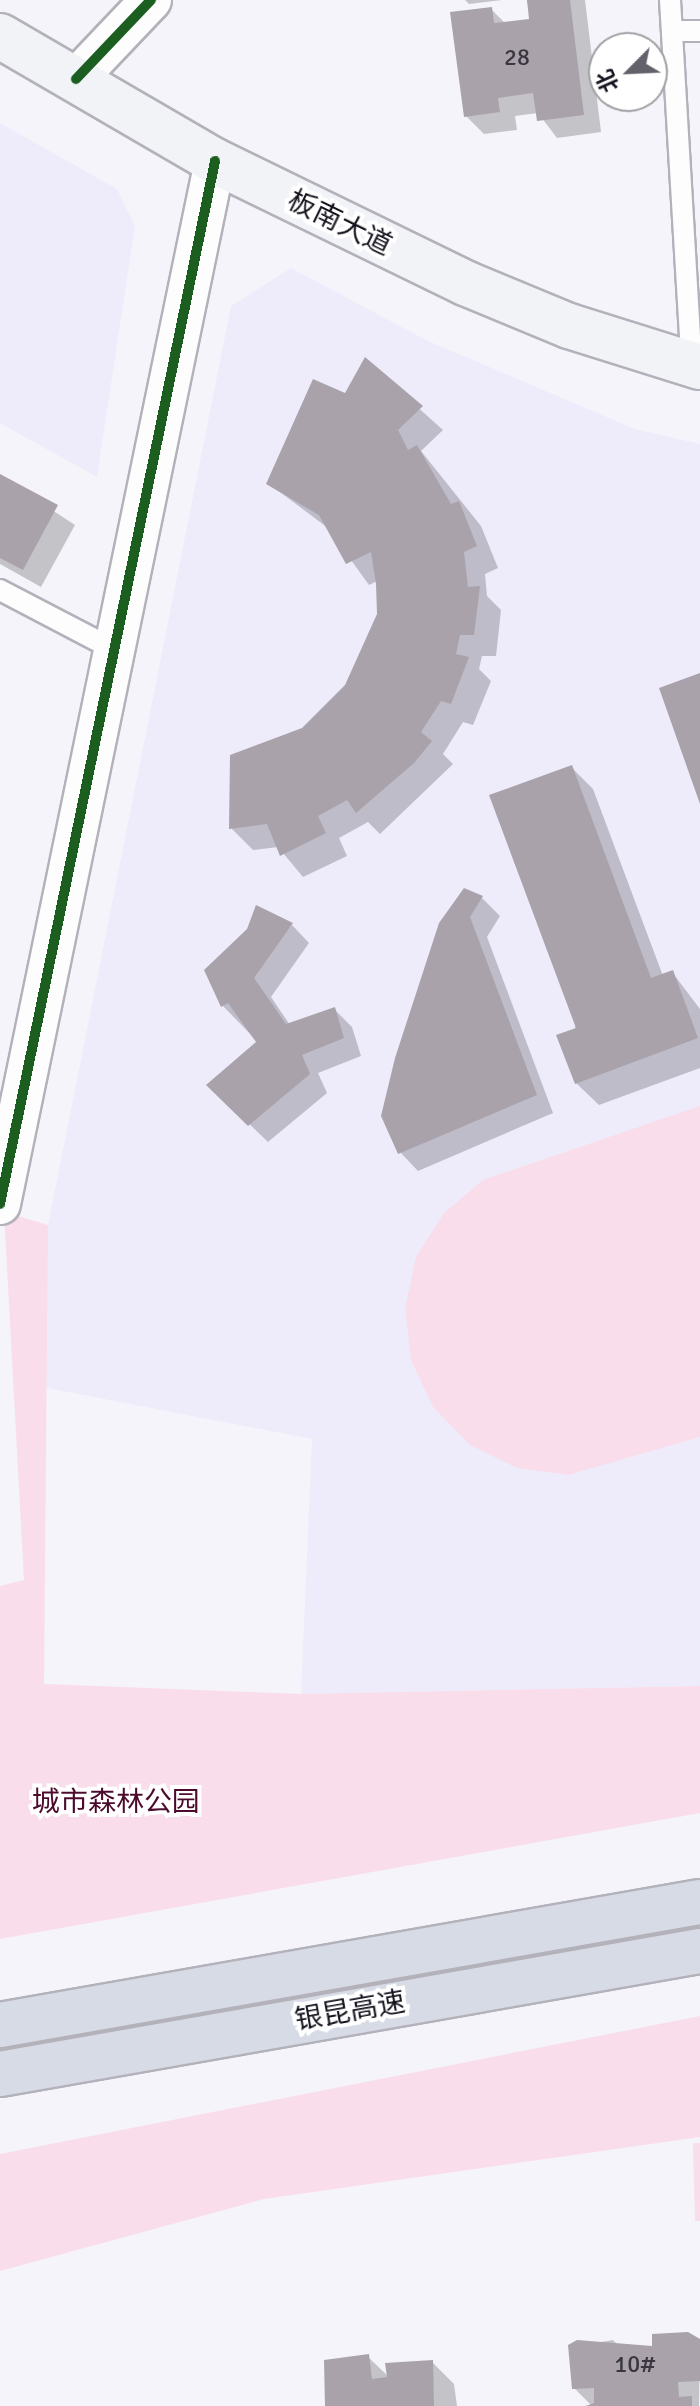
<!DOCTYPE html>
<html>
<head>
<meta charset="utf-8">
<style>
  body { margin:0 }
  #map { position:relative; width:700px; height:2406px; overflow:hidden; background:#f5f4fa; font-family:Signika,"Noto Sans SC",sans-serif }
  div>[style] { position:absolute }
  .built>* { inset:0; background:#eeecfb }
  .green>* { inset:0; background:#f9ddeb }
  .shadow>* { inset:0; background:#0003 }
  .building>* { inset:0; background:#a9a2ab }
  .roads { filter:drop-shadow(2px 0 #b3b1ba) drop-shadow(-2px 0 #b3b1ba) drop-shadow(0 2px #b3b1ba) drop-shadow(0 -2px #b3b1ba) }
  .lane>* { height:20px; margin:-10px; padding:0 10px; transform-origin:10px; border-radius:10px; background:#fefdfe }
  .street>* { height:40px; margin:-20px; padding:0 20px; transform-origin:20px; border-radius:20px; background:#fefdfe }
  .secondary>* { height:44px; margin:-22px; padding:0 22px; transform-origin:22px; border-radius:22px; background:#f2f3f7 }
  .highway>* { height:44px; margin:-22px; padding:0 22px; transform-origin:22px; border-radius:22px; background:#d7dbe5 }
  .cycleway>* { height:10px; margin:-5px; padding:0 5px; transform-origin:5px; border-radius:5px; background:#1b5e20 }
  span { translate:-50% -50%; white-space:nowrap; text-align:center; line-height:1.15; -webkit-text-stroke:8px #fff; paint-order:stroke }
  .number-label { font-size:24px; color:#3a3740 }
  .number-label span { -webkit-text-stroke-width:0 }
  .street-label { font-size:28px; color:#15131d }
  .park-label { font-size:28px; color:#4c0b2d }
  .north { position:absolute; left:588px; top:32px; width:80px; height:80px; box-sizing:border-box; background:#fff; border:2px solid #a1a1a5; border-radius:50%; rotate:246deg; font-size:22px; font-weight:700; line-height:32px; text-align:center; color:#15131d }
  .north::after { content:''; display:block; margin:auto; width:28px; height:36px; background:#63626a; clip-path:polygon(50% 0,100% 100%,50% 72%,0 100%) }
</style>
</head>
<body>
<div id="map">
  <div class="built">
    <div style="clip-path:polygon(0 123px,117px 189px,135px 226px,97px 477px,0 423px)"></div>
    <div style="clip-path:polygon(291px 268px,428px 341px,635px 429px,700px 444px,700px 1686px,301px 1694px,312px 1439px,42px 1387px,48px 1225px,231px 306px)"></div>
  </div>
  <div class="green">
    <div style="clip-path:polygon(700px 1106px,700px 1437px,568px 1475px,517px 1468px,470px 1445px,433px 1407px,411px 1360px,405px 1308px,416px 1257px,444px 1213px,483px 1180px)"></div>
    <div style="clip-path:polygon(4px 1212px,48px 1225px,44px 1684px,301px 1694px,700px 1686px,700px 1813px,0 1939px,0 1586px,24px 1580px)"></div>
    <div style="clip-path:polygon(700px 2016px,700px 2137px,264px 2199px,0 2271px,0 2154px)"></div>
    <div style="clip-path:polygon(693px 2143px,700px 2143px,700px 2221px,695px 2221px)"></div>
  </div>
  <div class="shadow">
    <div style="clip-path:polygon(465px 0,502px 0,469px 4px)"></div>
    <div style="clip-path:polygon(527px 0,585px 0,601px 132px,557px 138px,538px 113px,515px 116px,517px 130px,484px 134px,466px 116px,491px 9px,506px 24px,531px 20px)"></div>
    <div style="clip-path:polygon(365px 360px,443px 430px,421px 451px,481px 526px,498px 568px,485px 574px,487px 596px,501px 610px,496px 656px,482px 656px,479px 669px,491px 681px,473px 725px,463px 722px,443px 754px,453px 764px,380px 834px,368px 822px,339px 838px,347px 856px,303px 877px,278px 847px,253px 850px,231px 828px,303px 729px,347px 686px,379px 615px,377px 581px,369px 585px,328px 528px,268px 483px,346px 396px)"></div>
    <div style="clip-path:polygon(0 476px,75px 525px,41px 587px,0 564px)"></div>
    <div style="clip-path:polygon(571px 767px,593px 789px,663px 976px,672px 972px,700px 1009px,700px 1068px,599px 1105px,576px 1083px)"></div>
    <div style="clip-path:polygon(482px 898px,500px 916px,487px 937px,553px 1113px,418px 1171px,400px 1152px,383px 1116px,441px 924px)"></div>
    <div style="clip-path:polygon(292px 925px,309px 943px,271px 997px,290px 1025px,334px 1009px,352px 1027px,361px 1056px,318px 1073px,327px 1093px,268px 1142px,209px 1085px,258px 1042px,223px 1006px)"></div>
    <div style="clip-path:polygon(613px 2340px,623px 2350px,700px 2341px,699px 2406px,584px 2406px,591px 2405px,574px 2388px,571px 2347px)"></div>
    <div style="clip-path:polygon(368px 2357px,389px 2377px,432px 2362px,454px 2384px,457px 2406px,327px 2406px,325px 2362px)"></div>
  </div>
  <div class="building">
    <div style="clip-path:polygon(527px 0,570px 0,584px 115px,537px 121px,533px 93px,498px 98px,500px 112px,464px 117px,450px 12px,492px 7px,494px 23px,529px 19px)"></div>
    <div style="clip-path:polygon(365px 357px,423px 406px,398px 430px,408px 450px,417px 445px,451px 504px,459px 501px,477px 546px,464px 552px,468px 587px,480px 586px,474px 635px,460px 635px,456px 654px,469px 657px,451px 704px,441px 701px,421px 732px,432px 741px,414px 763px,356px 813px,347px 800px,318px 816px,326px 833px,280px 856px,267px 824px,229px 829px,230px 755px,302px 728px,345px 685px,377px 614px,376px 584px,371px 552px,346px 564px,319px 515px,266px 484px,313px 379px,345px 393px)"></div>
    <div style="clip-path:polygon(0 474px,58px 505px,23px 570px,0 558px)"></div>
    <div style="clip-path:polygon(700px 673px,700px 804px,659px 688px)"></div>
    <div style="clip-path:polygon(572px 765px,651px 978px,673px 970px,698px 1038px,575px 1084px,556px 1035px,576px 1028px,489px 795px)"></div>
    <div style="clip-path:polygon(464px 888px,483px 896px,470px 917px,537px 1095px,398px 1154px,381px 1116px,395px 1058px,439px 923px)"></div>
    <div style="clip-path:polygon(256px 905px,293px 923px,254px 978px,286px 1024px,335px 1007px,344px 1038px,302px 1055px,310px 1074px,248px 1126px,206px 1085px,256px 1042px,228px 1003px,221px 1007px,204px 970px,247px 929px)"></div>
    <div style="clip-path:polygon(688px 2332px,700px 2339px,700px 2381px,678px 2382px,679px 2397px,692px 2396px,692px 2406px,586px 2406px,594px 2403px,594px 2388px,572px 2389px,568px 2345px,577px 2340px,652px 2346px,652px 2334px)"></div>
    <div style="clip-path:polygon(369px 2354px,372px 2379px,387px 2377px,385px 2363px,433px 2360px,434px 2406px,325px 2406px,324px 2360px)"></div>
  </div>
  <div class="roads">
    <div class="lane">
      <div style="left:670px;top:0;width:366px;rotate:86.6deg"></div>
      <div style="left:672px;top:31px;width:28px"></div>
      <div style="left:0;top:590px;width:130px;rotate:27.6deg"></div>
    </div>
    <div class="street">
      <div style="left:76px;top:79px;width:109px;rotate:-46.5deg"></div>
      <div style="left:0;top:1204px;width:1065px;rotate:-78.35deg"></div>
    </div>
    <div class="secondary">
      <div style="left:0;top:36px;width:249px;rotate:30.2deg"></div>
      <div style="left:215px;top:161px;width:278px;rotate:26deg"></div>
      <div style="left:465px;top:283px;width:113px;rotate:22.5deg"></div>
      <div style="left:569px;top:326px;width:137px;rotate:17.4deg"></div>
    </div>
    <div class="highway">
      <div style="left:0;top:2025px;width:711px;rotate:-9.97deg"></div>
      <div style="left:0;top:2074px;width:711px;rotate:-9.97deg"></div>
    </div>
  </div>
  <div class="cycleway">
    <div style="left:76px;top:79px;width:109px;rotate:-46.5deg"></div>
    <div style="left:0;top:1204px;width:1065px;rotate:-78.35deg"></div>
  </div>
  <div class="number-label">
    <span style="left:517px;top:58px">28</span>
    <span style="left:635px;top:2365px">10#</span>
  </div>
  <div class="street-label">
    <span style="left:340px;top:223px;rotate:26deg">板南大道</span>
    <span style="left:350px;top:2011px;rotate:-10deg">银昆高速</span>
  </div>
  <div class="park-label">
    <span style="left:116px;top:1802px">城市森林公园</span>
  </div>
  <div class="north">北</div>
</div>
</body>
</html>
